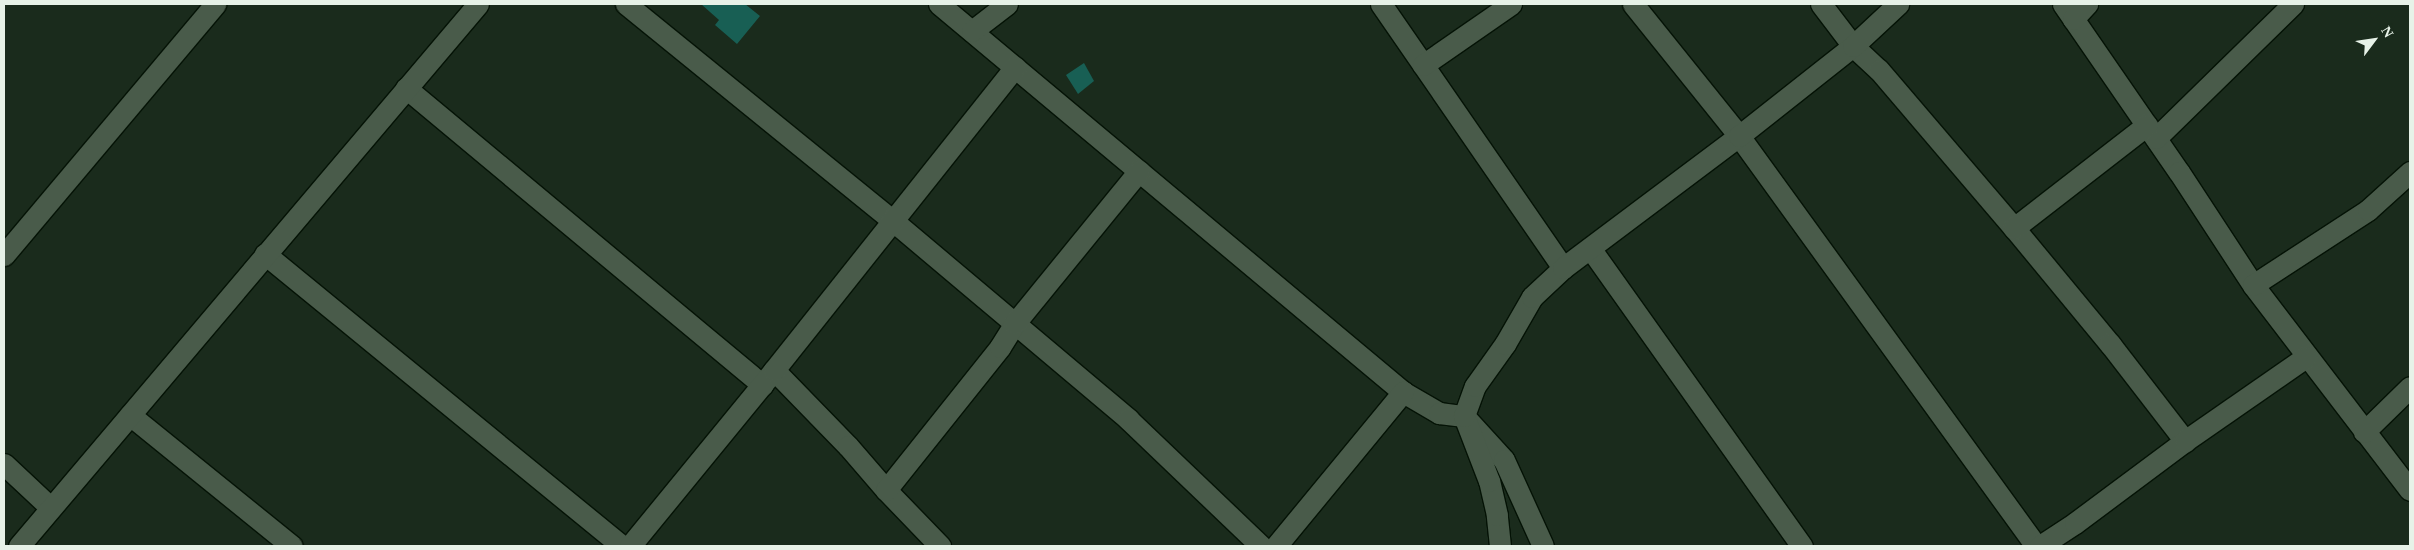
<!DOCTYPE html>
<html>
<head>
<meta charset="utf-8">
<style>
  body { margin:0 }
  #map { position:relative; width:2414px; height:550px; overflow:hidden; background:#1a2b1c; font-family:Georgia,serif }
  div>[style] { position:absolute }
  .building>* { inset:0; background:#185f54 }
  .roads { filter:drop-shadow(1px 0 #051306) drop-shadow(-1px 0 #051306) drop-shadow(0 1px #051306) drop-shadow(0 -1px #051306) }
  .minor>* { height:21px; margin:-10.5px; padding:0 10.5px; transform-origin:10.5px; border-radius:10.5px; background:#495b4a }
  span { translate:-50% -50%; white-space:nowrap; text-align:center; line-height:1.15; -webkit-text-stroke:4.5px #1a2b1c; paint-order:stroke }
  .frame { position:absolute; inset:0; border:5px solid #e7f2e8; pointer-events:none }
  .north { position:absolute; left:2349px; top:15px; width:50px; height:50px; -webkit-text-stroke:4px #1a2b1c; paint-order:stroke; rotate:59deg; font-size:14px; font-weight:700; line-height:20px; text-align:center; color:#e7f2e8 }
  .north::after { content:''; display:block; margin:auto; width:18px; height:22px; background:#e7f2e8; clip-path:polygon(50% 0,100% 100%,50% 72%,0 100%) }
</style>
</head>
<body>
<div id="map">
  <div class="building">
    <div style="clip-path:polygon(701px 4px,745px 4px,760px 16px,737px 44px,715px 25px,719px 20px)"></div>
    <div style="clip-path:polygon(1084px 63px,1094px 81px,1078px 94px,1066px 75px)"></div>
  </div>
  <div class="roads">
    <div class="minor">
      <div style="left:626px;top:4px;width:343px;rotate:39.1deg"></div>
      <div style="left:892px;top:220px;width:309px;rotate:40.1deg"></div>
      <div style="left:1128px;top:419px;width:184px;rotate:43.7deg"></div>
      <div style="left:939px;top:4px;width:605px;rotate:39.9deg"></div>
      <div style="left:1403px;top:392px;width:42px;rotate:30.3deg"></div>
      <div style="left:1439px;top:413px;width:25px;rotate:7deg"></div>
      <div style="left:1464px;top:416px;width:59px;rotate:47.7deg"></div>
      <div style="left:1504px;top:460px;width:94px;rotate:65.6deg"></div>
      <div style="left:1381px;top:4px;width:321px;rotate:55.4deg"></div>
      <div style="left:1633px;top:4px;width:169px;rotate:51.2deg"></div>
      <div style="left:1739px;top:136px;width:506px;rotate:54.08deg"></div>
      <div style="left:1821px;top:4px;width:53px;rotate:52.7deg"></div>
      <div style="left:1853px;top:46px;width:35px;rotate:43deg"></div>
      <div style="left:1879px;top:70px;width:208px;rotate:49.5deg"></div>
      <div style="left:2014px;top:228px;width:151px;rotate:50.4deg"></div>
      <div style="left:2110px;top:344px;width:123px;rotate:52.3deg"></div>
      <div style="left:2063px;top:4px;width:204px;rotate:55.4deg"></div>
      <div style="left:2179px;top:172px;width:135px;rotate:56.8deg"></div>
      <div style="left:2253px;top:285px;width:258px;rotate:52.6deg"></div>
      <div style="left:2073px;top:19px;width:21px;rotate:-47deg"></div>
      <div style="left:972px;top:31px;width:44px;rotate:-37.6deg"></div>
      <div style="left:1423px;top:65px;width:107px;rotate:-34.7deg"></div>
      <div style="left:406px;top:88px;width:464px;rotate:39.8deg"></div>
      <div style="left:2156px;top:138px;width:192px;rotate:-44.4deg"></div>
      <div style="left:2014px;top:228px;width:168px;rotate:-37.8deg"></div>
      <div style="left:1590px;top:248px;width:366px;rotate:54.6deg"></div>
      <div style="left:265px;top:254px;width:461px;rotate:39.3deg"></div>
      <div style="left:4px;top:255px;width:328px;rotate:-49.9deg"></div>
      <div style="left:2253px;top:285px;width:137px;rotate:-33.1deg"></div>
      <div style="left:2368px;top:210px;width:57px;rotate:-42.1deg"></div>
      <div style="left:774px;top:370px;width:106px;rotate:45.8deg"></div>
      <div style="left:848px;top:446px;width:58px;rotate:49.2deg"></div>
      <div style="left:886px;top:490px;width:78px;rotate:46deg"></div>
      <div style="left:130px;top:415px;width:208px;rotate:39deg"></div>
      <div style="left:2364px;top:432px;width:64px;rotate:-44.4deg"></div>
      <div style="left:4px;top:464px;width:64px;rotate:43.1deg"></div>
      <div style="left:886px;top:490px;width:183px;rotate:-51.4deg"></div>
      <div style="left:1000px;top:347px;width:28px;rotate:-58deg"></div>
      <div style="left:1015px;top:323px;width:196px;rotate:-50.8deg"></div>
      <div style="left:19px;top:546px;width:710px;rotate:-49.74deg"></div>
      <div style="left:630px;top:546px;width:227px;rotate:-50.7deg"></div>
      <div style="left:774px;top:370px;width:387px;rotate:-51.5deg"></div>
      <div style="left:1276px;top:546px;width:200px;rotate:-50.5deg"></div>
      <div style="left:1500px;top:546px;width:31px;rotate:-96deg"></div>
      <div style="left:1497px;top:515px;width:35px;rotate:-103deg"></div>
      <div style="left:1489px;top:481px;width:70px;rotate:-111deg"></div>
      <div style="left:1464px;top:416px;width:32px;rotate:-70deg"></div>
      <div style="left:1475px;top:386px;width:52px;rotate:-54.5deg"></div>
      <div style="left:1505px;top:344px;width:54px;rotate:-60.1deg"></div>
      <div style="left:1532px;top:297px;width:42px;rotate:-43.1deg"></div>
      <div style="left:1563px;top:268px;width:220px;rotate:-36.9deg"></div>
      <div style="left:1739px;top:136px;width:145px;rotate:-38.3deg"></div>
      <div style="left:1853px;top:46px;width:62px;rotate:-43deg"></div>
      <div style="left:2040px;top:546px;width:42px;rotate:-33.3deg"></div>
      <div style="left:2075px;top:523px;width:137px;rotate:-36.7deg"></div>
      <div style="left:2185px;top:441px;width:147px;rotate:-34.8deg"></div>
    </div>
  </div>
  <div class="frame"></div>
  <div class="north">N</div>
</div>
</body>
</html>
